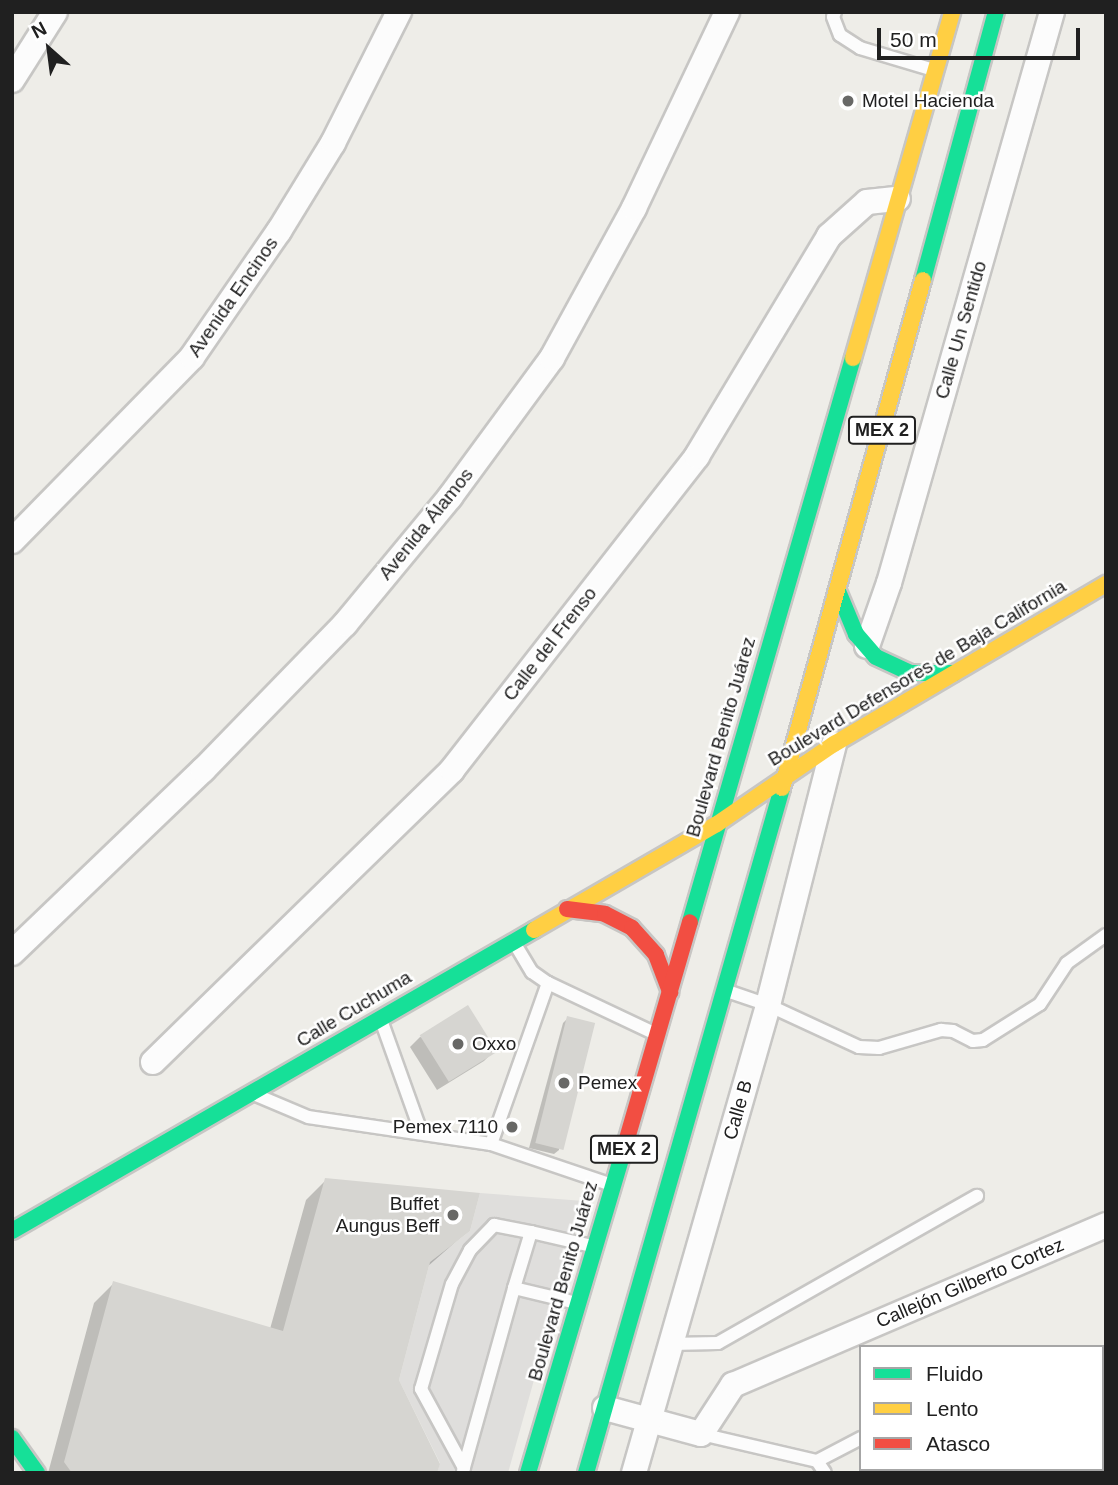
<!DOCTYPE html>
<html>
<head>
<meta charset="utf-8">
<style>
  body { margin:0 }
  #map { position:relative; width:1118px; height:1485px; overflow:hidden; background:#eeede8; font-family:Arial,sans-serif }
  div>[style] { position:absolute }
  .parking>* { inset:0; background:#dfdedc }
  .shadow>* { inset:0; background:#0003 }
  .building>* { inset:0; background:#d6d5d1; transform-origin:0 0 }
  .roads { filter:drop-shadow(2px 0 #c7c6c4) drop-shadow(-2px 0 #c7c6c4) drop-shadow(0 2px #c7c6c4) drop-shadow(0 -2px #c7c6c4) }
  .lane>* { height:12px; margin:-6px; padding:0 6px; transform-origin:6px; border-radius:6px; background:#fcfcfc }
  .street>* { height:24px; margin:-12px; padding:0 12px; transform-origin:12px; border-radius:12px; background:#fcfcfc }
  .fast>* { height:16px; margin:-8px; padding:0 8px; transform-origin:8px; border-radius:8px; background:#16e098 }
  .slow>* { height:16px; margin:-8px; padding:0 8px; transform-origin:8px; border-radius:8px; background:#ffcf43 }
  .jam>* { height:16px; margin:-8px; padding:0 8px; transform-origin:8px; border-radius:8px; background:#f24e42 }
  .dots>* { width:19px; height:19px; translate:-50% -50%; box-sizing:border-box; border:4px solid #fff; border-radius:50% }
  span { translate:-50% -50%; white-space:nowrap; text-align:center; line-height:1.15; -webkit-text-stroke:5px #fff; paint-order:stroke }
  .shield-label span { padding:2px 5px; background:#fff; border:2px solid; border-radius:5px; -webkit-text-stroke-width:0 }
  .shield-label { font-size:18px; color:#202020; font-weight:700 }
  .poi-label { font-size:19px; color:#202020 }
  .left { translate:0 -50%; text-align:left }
  .right { translate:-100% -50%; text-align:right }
  .street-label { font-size:19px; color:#202020 }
  .frame { position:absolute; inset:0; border:14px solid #202020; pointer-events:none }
  .legend { position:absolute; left:859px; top:1345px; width:245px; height:126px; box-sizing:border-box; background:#fff; border:2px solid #a6a6a6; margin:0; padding:9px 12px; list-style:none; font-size:21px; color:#202020 }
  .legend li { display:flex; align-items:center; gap:14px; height:35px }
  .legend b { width:35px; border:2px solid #a6a6a6 }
  .north { position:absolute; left:14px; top:14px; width:70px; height:70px; -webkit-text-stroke:5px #fff; paint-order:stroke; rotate:332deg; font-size:19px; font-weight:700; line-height:28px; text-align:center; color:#202020 }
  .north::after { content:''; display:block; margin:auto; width:24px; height:32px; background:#202020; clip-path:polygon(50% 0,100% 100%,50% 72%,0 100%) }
  .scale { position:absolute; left:877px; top:28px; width:203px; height:32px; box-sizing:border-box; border:4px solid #202020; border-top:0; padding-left:9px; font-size:21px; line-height:24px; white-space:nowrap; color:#202020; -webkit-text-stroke:5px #fff; paint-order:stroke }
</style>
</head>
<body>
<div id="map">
  <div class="parking">
    <div style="clip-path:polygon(480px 1193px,584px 1201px,508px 1473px,437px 1473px,440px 1463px,399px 1380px,430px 1262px,470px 1231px)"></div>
  </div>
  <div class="shadow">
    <div style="clip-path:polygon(568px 1018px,559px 1150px,554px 1154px,529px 1148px,563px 1023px)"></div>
    <div style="clip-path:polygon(420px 1037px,494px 1051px,484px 1061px,437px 1090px,410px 1047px)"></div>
    <div style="clip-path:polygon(326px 1180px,469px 1230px,427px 1267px,397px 1380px,435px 1473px,48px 1473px,94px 1303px,114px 1283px,270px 1329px,306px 1200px)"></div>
  </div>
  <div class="building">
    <div style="left:468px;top:1005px;width:55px;height:57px;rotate:58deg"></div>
    <div style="left:567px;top:1016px;width:29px;height:131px;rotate:14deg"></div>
    <div style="clip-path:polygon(325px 1178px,480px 1193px,470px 1231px,430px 1262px,399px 1380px,440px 1464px,437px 1473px,72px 1473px,64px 1462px,113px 1281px,283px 1331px)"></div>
  </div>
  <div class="roads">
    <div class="lane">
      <div style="left:835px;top:12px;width:5px;rotate:112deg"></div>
      <div style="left:833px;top:17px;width:19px;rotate:69deg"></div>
      <div style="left:840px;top:35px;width:24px;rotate:33deg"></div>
      <div style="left:860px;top:48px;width:77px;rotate:16.6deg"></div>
      <div style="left:515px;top:944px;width:33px;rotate:59deg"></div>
      <div style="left:532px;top:972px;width:19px;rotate:35deg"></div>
      <div style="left:727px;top:991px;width:43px;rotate:18.9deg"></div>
      <div style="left:768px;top:1005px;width:100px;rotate:24.8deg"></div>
      <div style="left:859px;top:1047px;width:20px;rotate:3deg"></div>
      <div style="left:879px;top:1048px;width:65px;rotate:-16.2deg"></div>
      <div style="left:941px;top:1030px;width:12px;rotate:5deg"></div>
      <div style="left:953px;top:1031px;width:22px;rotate:27deg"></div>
      <div style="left:973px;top:1041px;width:10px;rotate:-6deg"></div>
      <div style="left:983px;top:1040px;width:67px;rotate:-32.3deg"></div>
      <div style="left:1040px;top:1004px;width:49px;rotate:-56.6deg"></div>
      <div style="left:1067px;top:963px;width:48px;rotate:-35.7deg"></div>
      <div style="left:381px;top:1020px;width:119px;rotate:70.3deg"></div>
      <div style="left:256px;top:1095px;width:56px;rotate:22.9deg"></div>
      <div style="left:308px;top:1117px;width:185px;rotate:8.4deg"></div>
      <div style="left:609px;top:1184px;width:125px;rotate:-161.3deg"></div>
      <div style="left:491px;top:1144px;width:171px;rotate:-70.5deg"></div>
      <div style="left:548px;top:983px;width:117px;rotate:25.3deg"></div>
      <div style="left:531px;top:1232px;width:63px;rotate:12.9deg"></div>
      <div style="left:670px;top:1344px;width:48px;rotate:-1.2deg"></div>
      <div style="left:718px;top:1343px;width:298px;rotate:-29.6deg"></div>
      <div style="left:701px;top:1434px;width:119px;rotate:13.1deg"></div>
      <div style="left:817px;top:1461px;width:50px;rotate:-27.6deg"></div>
      <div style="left:817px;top:1461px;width:14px;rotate:56deg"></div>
      <div style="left:464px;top:1468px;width:90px;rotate:-118.6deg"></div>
      <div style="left:421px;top:1389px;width:109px;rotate:-73.6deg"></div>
      <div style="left:452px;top:1284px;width:38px;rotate:-62deg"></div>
      <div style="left:470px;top:1250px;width:35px;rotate:-46deg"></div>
      <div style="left:494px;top:1225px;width:38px;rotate:11deg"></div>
      <div style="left:531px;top:1232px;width:59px;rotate:106.9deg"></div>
      <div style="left:958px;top:1469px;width:5px;rotate:53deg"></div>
      <div style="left:463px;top:1471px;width:190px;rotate:-74.4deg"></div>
      <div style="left:514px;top:1288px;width:65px;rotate:13.4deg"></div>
    </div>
    <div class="street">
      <div style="left:12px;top:80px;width:80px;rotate:-57.7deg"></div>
      <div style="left:12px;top:541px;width:257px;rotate:-45.6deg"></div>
      <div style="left:192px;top:357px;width:153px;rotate:-55.4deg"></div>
      <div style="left:279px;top:231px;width:103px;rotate:-58.5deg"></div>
      <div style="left:333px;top:143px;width:147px;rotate:-63.3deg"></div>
      <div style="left:867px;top:646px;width:67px;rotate:-70.8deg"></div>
      <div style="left:889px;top:583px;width:594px;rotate:-74.07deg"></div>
      <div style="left:12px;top:953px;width:265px;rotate:-43.8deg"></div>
      <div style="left:203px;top:770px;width:204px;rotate:-45.8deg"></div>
      <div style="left:345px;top:624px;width:165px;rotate:-50.4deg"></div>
      <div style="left:450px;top:497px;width:172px;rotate:-53.7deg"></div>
      <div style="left:552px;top:358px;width:171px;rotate:-61.3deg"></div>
      <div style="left:634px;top:208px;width:217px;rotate:-64.6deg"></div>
      <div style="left:153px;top:1062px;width:418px;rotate:-44.3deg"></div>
      <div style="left:452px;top:770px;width:398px;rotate:-52deg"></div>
      <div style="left:697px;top:456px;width:257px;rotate:-59deg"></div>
      <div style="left:829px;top:236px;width:51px;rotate:-41.8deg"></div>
      <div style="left:867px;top:202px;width:31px;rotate:-6deg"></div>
      <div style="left:605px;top:1408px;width:99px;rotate:15.2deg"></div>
      <div style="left:701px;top:1434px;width:59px;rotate:-56.9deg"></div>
      <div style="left:733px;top:1385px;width:406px;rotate:-23.2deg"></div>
      <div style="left:634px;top:1473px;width:487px;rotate:-74deg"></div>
      <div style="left:768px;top:1005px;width:269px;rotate:-75.8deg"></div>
    </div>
    <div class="fast">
      <div style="left:923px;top:280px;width:278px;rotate:-74.8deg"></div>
      <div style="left:838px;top:591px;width:47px;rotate:67.3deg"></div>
      <div style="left:856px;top:634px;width:30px;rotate:49deg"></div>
      <div style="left:876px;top:657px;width:38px;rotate:25deg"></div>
      <div style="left:911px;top:673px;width:43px"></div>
      <div style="left:690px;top:922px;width:587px;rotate:-73.88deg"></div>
      <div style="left:12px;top:1231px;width:603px;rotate:-29.97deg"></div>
      <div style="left:12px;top:1438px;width:43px;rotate:54.5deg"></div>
      <div style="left:528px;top:1473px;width:338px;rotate:-73.5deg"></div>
      <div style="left:586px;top:1473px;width:712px;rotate:-74.03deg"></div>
    </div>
    <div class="slow">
      <div style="left:853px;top:358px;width:360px;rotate:-74deg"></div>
      <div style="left:782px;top:788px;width:527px;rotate:-74.49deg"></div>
      <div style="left:534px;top:930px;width:211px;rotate:-30.1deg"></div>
      <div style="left:717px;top:824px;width:142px;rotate:-34.4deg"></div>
      <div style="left:834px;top:744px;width:316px;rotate:-30.5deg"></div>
    </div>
    <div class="jam">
      <div style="left:567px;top:909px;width:38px;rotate:7deg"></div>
      <div style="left:605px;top:914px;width:30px;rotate:27deg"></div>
      <div style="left:632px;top:928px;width:36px;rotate:48deg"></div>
      <div style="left:656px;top:955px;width:40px;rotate:69deg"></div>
      <div style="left:624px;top:1149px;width:236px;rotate:-73.8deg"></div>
    </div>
  </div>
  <div class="dots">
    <div style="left:848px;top:101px;background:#686866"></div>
    <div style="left:458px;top:1044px;background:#686866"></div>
    <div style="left:564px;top:1083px;background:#686866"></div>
    <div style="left:512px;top:1127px;background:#686866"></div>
    <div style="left:453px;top:1215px;background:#686866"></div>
  </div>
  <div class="shield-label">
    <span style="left:882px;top:430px">MEX 2</span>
    <span style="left:624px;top:1149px">MEX 2</span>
  </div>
  <div class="poi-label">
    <span class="left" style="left:862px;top:101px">Motel Hacienda</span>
    <span class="left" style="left:472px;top:1044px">Oxxo</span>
    <span class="left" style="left:578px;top:1083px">Pemex</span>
    <span class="right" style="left:498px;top:1127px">Pemex 7110</span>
    <span class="right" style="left:439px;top:1215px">Buffet<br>Aungus Beff</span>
  </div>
  <div class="street-label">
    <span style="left:233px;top:297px;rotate:-55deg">Avenida Encinos</span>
    <span style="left:961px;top:330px;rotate:-74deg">Calle Un Sentido</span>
    <span style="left:426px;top:524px;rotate:-51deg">Avenida Álamos</span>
    <span style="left:550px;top:644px;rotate:-52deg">Calle del Frenso</span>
    <span style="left:917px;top:673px;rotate:-31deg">Boulevard Defensores de Baja California</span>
    <span style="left:721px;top:737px;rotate:-74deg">Boulevard Benito Juárez</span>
    <span style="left:354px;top:1009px;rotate:-31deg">Calle Cuchuma</span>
    <span style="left:738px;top:1110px;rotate:-74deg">Calle B</span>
    <span style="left:563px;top:1281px;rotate:-74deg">Boulevard Benito Juárez</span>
    <span style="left:970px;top:1283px;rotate:-23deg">Callejón Gilberto Cortez</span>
  </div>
  <div class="frame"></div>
  <ul class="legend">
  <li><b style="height:9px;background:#16e098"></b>Fluido</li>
  <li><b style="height:9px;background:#ffcf43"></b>Lento</li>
  <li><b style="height:9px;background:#f24e42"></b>Atasco</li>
  </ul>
  <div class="north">N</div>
  <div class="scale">50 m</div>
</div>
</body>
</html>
